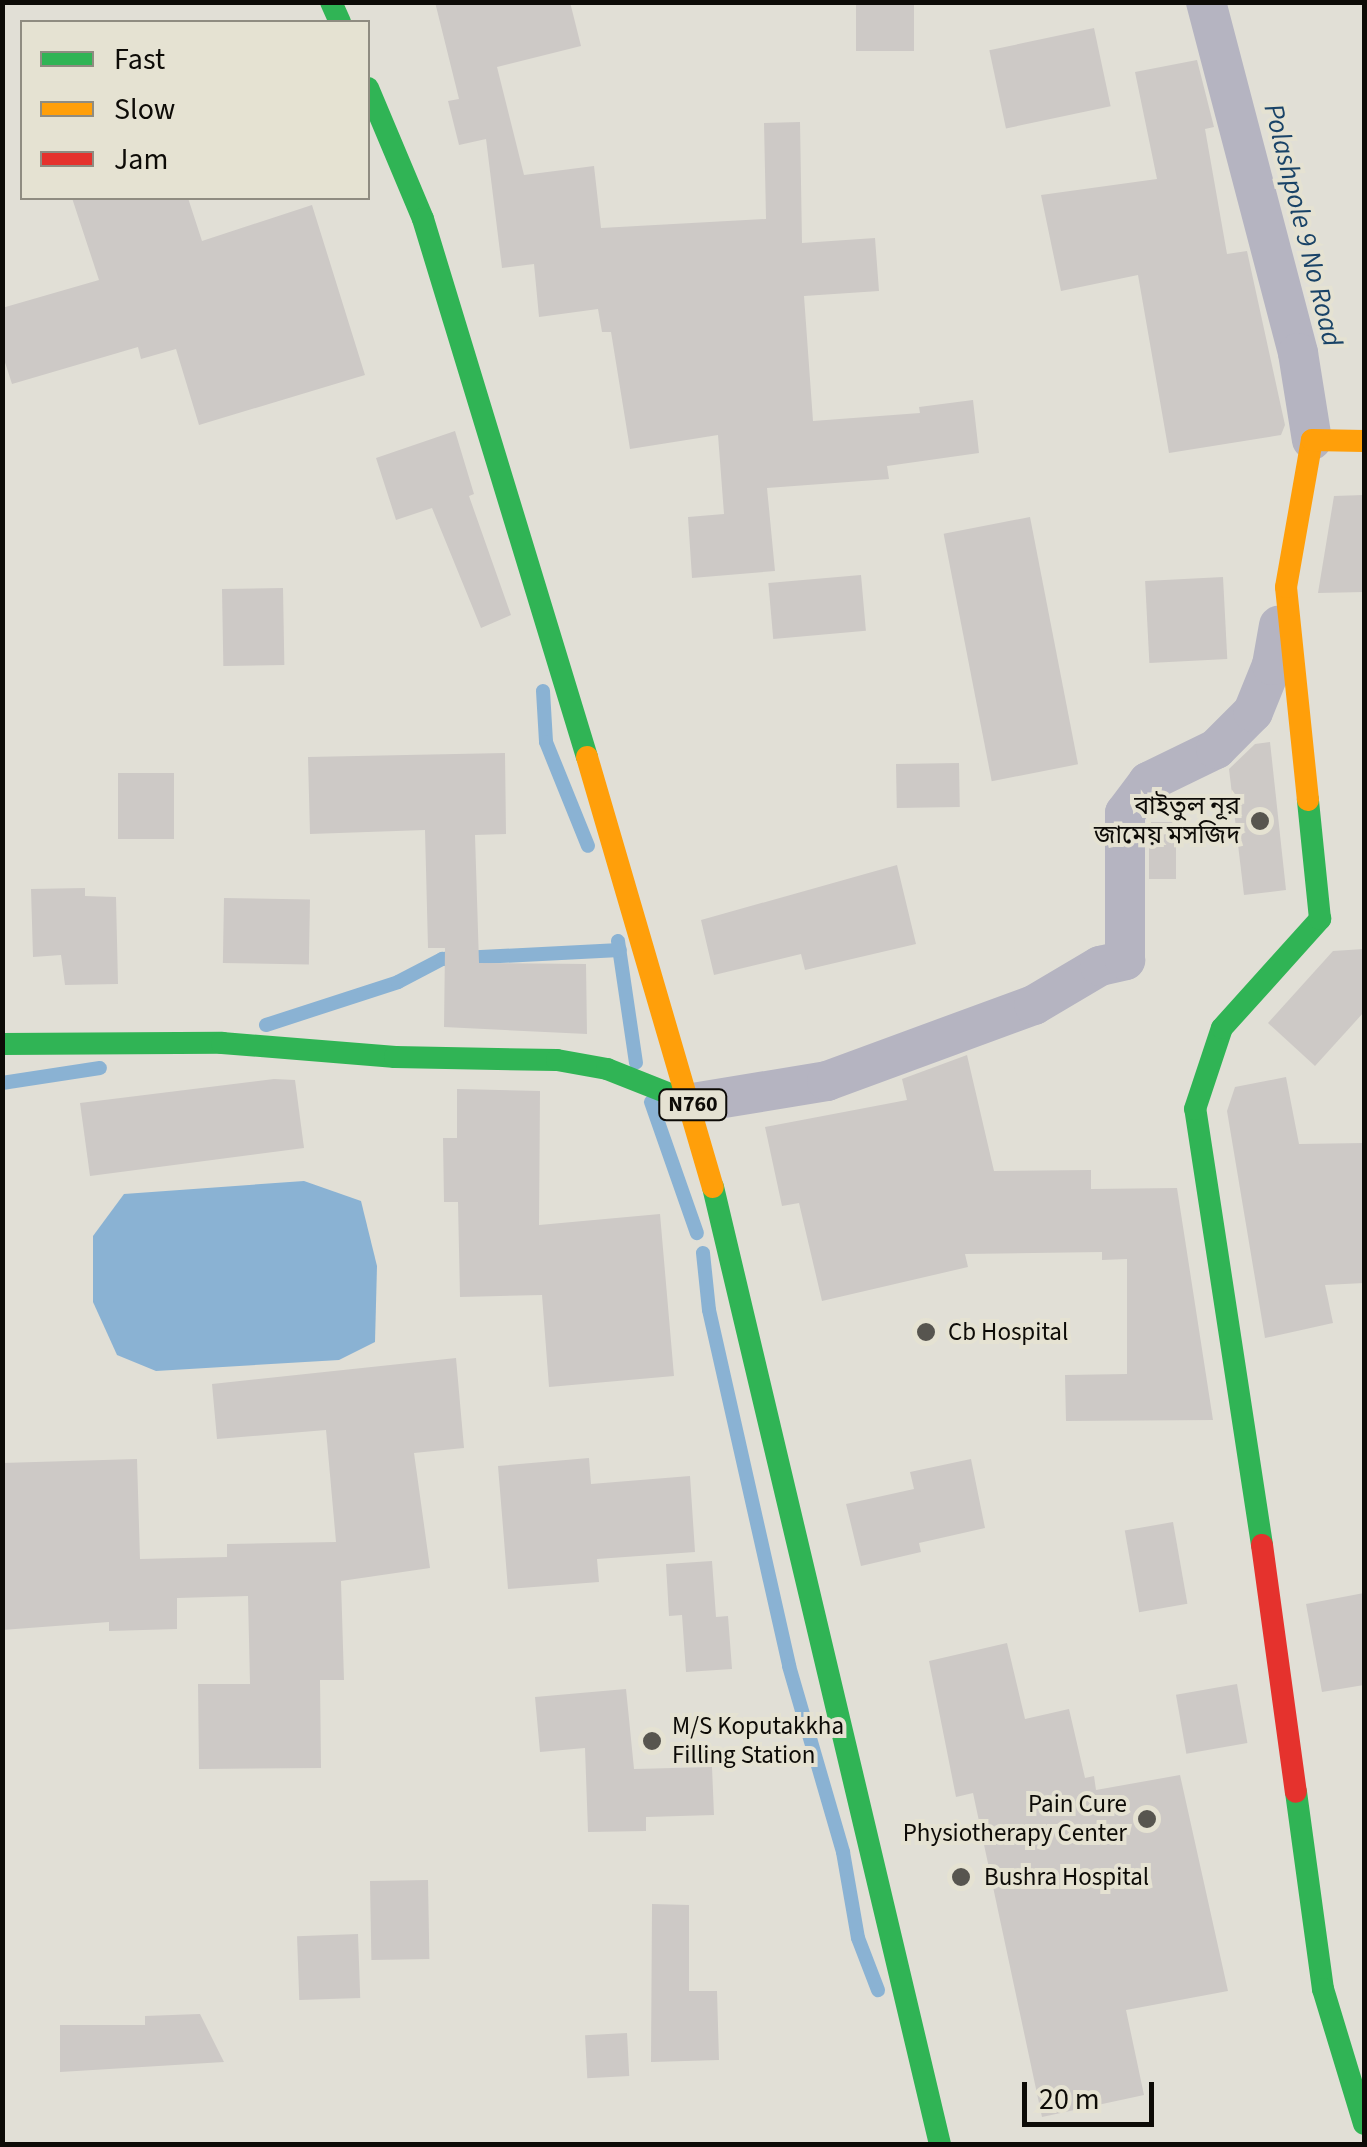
<!DOCTYPE html>
<html>
<head>
<meta charset="utf-8">
<style>
  body { margin:0 }
  #map { position:relative; width:1367px; height:2147px; overflow:hidden; background:#e1dfd6; font-family:"Source Sans 3","Noto Sans Bengali",sans-serif }
  div>[style] { position:absolute }
  .water>* { inset:0; background:#8ab2d3 }
  .stream>* { height:14px; margin:-7px; padding:0 7px; transform-origin:7px; border-radius:7px; background:#8ab2d3 }
  .building>* { inset:0; background:#cdc9c6; transform-origin:0 0 }
  .street>* { height:40px; margin:-20px; padding:0 20px; transform-origin:20px; border-radius:20px; background:#b5b4c1 }
  .fast>* { height:22px; margin:-11px; padding:0 11px; transform-origin:11px; border-radius:11px; background:#30b455 }
  .slow>* { height:22px; margin:-11px; padding:0 11px; transform-origin:11px; border-radius:11px; background:#ff9f0a }
  .jam>* { height:22px; margin:-11px; padding:0 11px; transform-origin:11px; border-radius:11px; background:#e5322d }
  .dots>* { width:28px; height:28px; translate:-50% -50%; box-sizing:border-box; border:5px solid #e5e2d2; border-radius:50% }
  span { translate:-50% -50%; white-space:nowrap; text-align:center; line-height:1.15; -webkit-text-stroke:8px #e5e2d2; paint-order:stroke }
  .shield-label span { padding:2px 8px; background:#e5e2d2; border:2px solid; border-radius:8px; -webkit-text-stroke-width:0 }
  .shield-label { font-size:22px; color:#0d0b07; font-weight:700 }
  .poi-label { font-size:25px; color:#0d0b07 }
  .right { translate:-100% -50%; text-align:right }
  .left { translate:0 -50%; text-align:left }
  .water-label { font-size:28px; color:#194367; font-style:italic }
  .frame { position:absolute; inset:0; border:5px solid #0d0b07; pointer-events:none }
  .legend { position:absolute; left:20px; top:20px; width:350px; height:180px; box-sizing:border-box; background:#e5e2d2; border:2px solid #8f8c81; margin:0; padding:12px 18px; list-style:none; font-size:30px; color:#0d0b07 }
  .legend li { display:flex; align-items:center; gap:20px; height:50px }
  .legend b { width:50px; border:2px solid #8f8c81 }
  .scale { position:absolute; left:1022px; top:2082px; width:132px; height:45px; box-sizing:border-box; border:5px solid #0d0b07; border-top:0; padding-left:12px; font-size:30px; line-height:35px; white-space:nowrap; color:#0d0b07; -webkit-text-stroke:8px #e5e2d2; paint-order:stroke }
</style>
</head>
<body>
<div id="map">
  <div class="water">
    <div style="clip-path:polygon(304px 1181px,361px 1201px,377px 1266px,375px 1342px,339px 1360px,156px 1371px,117px 1355px,93px 1302px,93px 1236px,124px 1194px)"></div>
  </div>
  <div class="stream">
    <div style="left:543px;top:691px;width:51px;rotate:86.6deg"></div>
    <div style="left:546px;top:742px;width:112px;rotate:68deg"></div>
    <div style="left:618px;top:941px;width:123px;rotate:81.6deg"></div>
    <div style="left:266px;top:1025px;width:139px;rotate:-18deg"></div>
    <div style="left:398px;top:982px;width:50px;rotate:-27.6deg"></div>
    <div style="left:442px;top:959px;width:178px;rotate:-2.9deg"></div>
    <div style="left:2px;top:1083px;width:99px;rotate:-8.7deg"></div>
    <div style="left:651px;top:1102px;width:139px;rotate:70.7deg"></div>
    <div style="left:703px;top:1253px;width:57px;rotate:84deg"></div>
    <div style="left:709px;top:1310px;width:365px;rotate:77.3deg"></div>
    <div style="left:789px;top:1666px;width:194px;rotate:73.8deg"></div>
    <div style="left:843px;top:1852px;width:87px;rotate:80.1deg"></div>
    <div style="left:858px;top:1938px;width:56px;rotate:69deg"></div>
  </div>
  <div class="building">
    <div style="clip-path:polygon(435px 2px,570px 2px,581px 46px,497px 67px,524px 175px,594px 166px,601px 228px,766px 219px,764px 123px,800px 122px,802px 243px,875px 238px,879px 291px,804px 296px,813px 421px,920px 413px,919px 407px,973px 400px,979px 453px,887px 466px,889px 479px,767px 488px,775px 571px,692px 578px,688px 517px,724px 514px,718px 435px,630px 449px,611px 332px,602px 332px,598px 309px,539px 317px,534px 264px,502px 268px,486px 139px,459px 145px,448px 101px,459px 99px)"></div>
    <div style="left:856px;top:2px;width:58px;height:49px"></div>
    <div style="left:1094px;top:28px;width:80px;height:107px;rotate:78deg"></div>
    <div style="clip-path:polygon(1197px 60px,1214px 127px,1205px 129px,1227px 254px,1247px 251px,1285px 425px,1281px 435px,1169px 453px,1138px 275px,1061px 291px,1041px 195px,1157px 179px,1135px 72px)"></div>
    <div style="clip-path:polygon(72px 198px,188px 198px,202px 241px,312px 205px,365px 375px,199px 425px,176px 349px,141px 359px,138px 347px,12px 384px,2px 353px,2px 308px,99px 280px)"></div>
    <div style="clip-path:polygon(455px 431px,474px 494px,469px 496px,511px 615px,481px 628px,432px 508px,396px 520px,376px 458px)"></div>
    <div style="clip-path:polygon(1364px 495px,1364px 592px,1318px 593px,1334px 496px)"></div>
    <div style="left:1030px;top:517px;width:252px;height:88px;rotate:79deg"></div>
    <div style="left:861px;top:575px;width:56px;height:93px;rotate:85deg"></div>
    <div style="left:1223px;top:577px;width:82px;height:78px;rotate:87deg"></div>
    <div style="left:283px;top:588px;width:77px;height:61px;rotate:89deg"></div>
    <div style="clip-path:polygon(1270px 742px,1286px 890px,1244px 895px,1229px 769px,1255px 744px)"></div>
    <div style="clip-path:polygon(505px 753px,506px 834px,475px 835px,479px 963px,586px 964px,587px 1034px,444px 1027px,445px 948px,428px 948px,425px 830px,310px 834px,308px 757px)"></div>
    <div style="left:959px;top:763px;width:44px;height:63px;rotate:89deg"></div>
    <div style="left:118px;top:773px;width:56px;height:66px"></div>
    <div style="left:1149px;top:822px;width:27px;height:57px"></div>
    <div style="clip-path:polygon(897px 865px,916px 944px,805px 970px,801px 954px,714px 975px,701px 920px)"></div>
    <div style="clip-path:polygon(85px 888px,85px 896px,116px 897px,118px 984px,65px 985px,61px 955px,33px 957px,31px 889px)"></div>
    <div style="left:224px;top:898px;width:86px;height:65px;rotate:1deg"></div>
    <div style="clip-path:polygon(1364px 949px,1364px 1012px,1315px 1066px,1268px 1023px,1333px 951px)"></div>
    <div style="clip-path:polygon(967px 1055px,994px 1171px,1091px 1170px,1091px 1189px,1177px 1188px,1213px 1420px,1066px 1421px,1065px 1375px,1127px 1374px,1127px 1259px,1102px 1260px,1102px 1252px,965px 1254px,968px 1267px,822px 1301px,799px 1203px,782px 1206px,765px 1127px,907px 1100px,902px 1079px)"></div>
    <div style="clip-path:polygon(1286px 1077px,1299px 1144px,1364px 1143px,1364px 1283px,1325px 1285px,1333px 1323px,1265px 1338px,1227px 1111px,1235px 1087px)"></div>
    <div style="clip-path:polygon(274px 1079px,295px 1080px,304px 1148px,90px 1176px,80px 1103px)"></div>
    <div style="clip-path:polygon(457px 1089px,540px 1091px,539px 1225px,660px 1214px,674px 1376px,549px 1387px,542px 1295px,460px 1297px,458px 1202px,444px 1202px,443px 1138px,457px 1138px)"></div>
    <div style="clip-path:polygon(456px 1358px,464px 1448px,414px 1453px,430px 1568px,341px 1581px,344px 1680px,320px 1680px,321px 1768px,199px 1769px,198px 1684px,250px 1684px,248px 1596px,177px 1598px,177px 1629px,109px 1631px,109px 1622px,2px 1630px,2px 1463px,137px 1459px,140px 1559px,227px 1557px,227px 1544px,336px 1542px,326px 1430px,217px 1439px,212px 1384px)"></div>
    <div style="clip-path:polygon(589px 1458px,591px 1484px,690px 1476px,695px 1552px,597px 1559px,599px 1582px,508px 1589px,498px 1466px)"></div>
    <div style="clip-path:polygon(971px 1459px,985px 1528px,919px 1543px,921px 1552px,861px 1566px,846px 1504px,914px 1489px,910px 1472px)"></div>
    <div style="left:1173px;top:1522px;width:83px;height:49px;rotate:80deg"></div>
    <div style="clip-path:polygon(712px 1561px,716px 1617px,728px 1616px,732px 1669px,686px 1672px,682px 1615px,669px 1616px,666px 1564px)"></div>
    <div style="clip-path:polygon(1364px 1593px,1364px 1685px,1322px 1692px,1306px 1604px)"></div>
    <div style="clip-path:polygon(1007px 1643px,1025px 1719px,1069px 1709px,1085px 1778px,1094px 1776px,1096px 1790px,1180px 1775px,1228px 1991px,1126px 2010px,1144px 2095px,1042px 2117px,973px 1793px,956px 1797px,929px 1661px)"></div>
    <div style="left:1237px;top:1684px;width:60px;height:62px;rotate:80deg"></div>
    <div style="clip-path:polygon(626px 1689px,634px 1769px,712px 1767px,714px 1815px,646px 1817px,646px 1831px,588px 1832px,585px 1748px,540px 1752px,535px 1697px)"></div>
    <div style="left:428px;top:1880px;width:79px;height:58px;rotate:89deg"></div>
    <div style="clip-path:polygon(652px 1904px,689px 1905px,689px 1991px,717px 1991px,719px 2060px,651px 2062px)"></div>
    <div style="left:358px;top:1934px;width:64px;height:61px;rotate:88deg"></div>
    <div style="clip-path:polygon(200px 2014px,224px 2062px,60px 2072px,60px 2025px,145px 2025px,145px 2016px)"></div>
    <div style="left:627px;top:2033px;width:43px;height:42px;rotate:87deg"></div>
  </div>
  <div class="street">
    <div style="left:1206px;top:2px;width:363px;rotate:75.3deg"></div>
    <div style="left:1298px;top:353px;width:88px;rotate:80.9deg"></div>
    <div style="left:693px;top:1103px;width:136px;rotate:-9.3deg"></div>
    <div style="left:827px;top:1081px;width:221px;rotate:-20.2deg"></div>
    <div style="left:1034px;top:1005px;width:77px;rotate:-30.6deg"></div>
    <div style="left:1100px;top:966px;width:26px;rotate:-13deg"></div>
    <div style="left:1125px;top:960px;width:147px;rotate:-90deg"></div>
    <div style="left:1125px;top:813px;width:39px;rotate:-53deg"></div>
    <div style="left:1148px;top:782px;width:76px;rotate:-25.9deg"></div>
    <div style="left:1216px;top:749px;width:52px;rotate:-45deg"></div>
    <div style="left:1253px;top:712px;width:51px;rotate:-68deg"></div>
    <div style="left:1272px;top:665px;width:40px;rotate:-80deg"></div>
  </div>
  <div class="fast">
    <div style="left:331px;top:2px;width:22px;rotate:66deg"></div>
    <div style="left:368px;top:88px;width:142px;rotate:67.2deg"></div>
    <div style="left:423px;top:219px;width:562px;rotate:73.05deg"></div>
    <div style="left:2px;top:1044px;width:220px;rotate:-0.3deg"></div>
    <div style="left:222px;top:1043px;width:174px;rotate:4.6deg"></div>
    <div style="left:395px;top:1057px;width:162px;rotate:1.1deg"></div>
    <div style="left:557px;top:1060px;width:51px;rotate:10.2deg"></div>
    <div style="left:607px;top:1069px;width:92px;rotate:21.6deg"></div>
    <div style="left:713px;top:1187px;width:984px;rotate:76.66deg"></div>
    <div style="left:1262px;top:1545px;width:441px;rotate:-98.7deg"></div>
    <div style="left:1195px;top:1109px;width:85px;rotate:-71.6deg"></div>
    <div style="left:1222px;top:1028px;width:147px;rotate:-48deg"></div>
    <div style="left:1320px;top:919px;width:120px;rotate:-95.8deg"></div>
    <div style="left:1296px;top:1792px;width:199px;rotate:82.2deg"></div>
    <div style="left:1323px;top:1989px;width:141px;rotate:73.1deg"></div>
  </div>
  <div class="slow">
    <div style="left:587px;top:757px;width:448px;rotate:73.7deg"></div>
    <div style="left:1308px;top:800px;width:214px;rotate:-95.9deg"></div>
    <div style="left:1286px;top:587px;width:149px;rotate:-80deg"></div>
    <div style="left:1312px;top:440px;width:52px;rotate:1.1deg"></div>
  </div>
  <div class="jam">
    <div style="left:1262px;top:1545px;width:249px;rotate:82.2deg"></div>
  </div>
  <div class="dots">
    <div style="left:1260px;top:821px;background:#57554f"></div>
    <div style="left:926px;top:1332px;background:#57554f"></div>
    <div style="left:652px;top:1741px;background:#57554f"></div>
    <div style="left:1147px;top:1819px;background:#57554f"></div>
    <div style="left:961px;top:1877px;background:#57554f"></div>
  </div>
  <div class="shield-label">
    <span style="left:693px;top:1105px">N760</span>
  </div>
  <div class="poi-label">
    <span class="right" style="left:1240px;top:821px">বাইতুল নূর<br>জামেয় মসজিদ</span>
    <span class="left" style="left:948px;top:1332px">Cb Hospital</span>
    <span class="left" style="left:672px;top:1741px">M/S Koputakkha<br>Filling Station</span>
    <span class="right" style="left:1127px;top:1819px">Pain Cure<br>Physiotherapy Center</span>
    <span class="left" style="left:984px;top:1877px">Bushra Hospital</span>
  </div>
  <div class="water-label">
    <span style="left:1303px;top:225px;rotate:76deg">Polashpole 9 No Road</span>
  </div>
  <div class="frame"></div>
  <ul class="legend">
  <li><b style="height:12px;background:#30b455"></b>Fast</li>
  <li><b style="height:12px;background:#ff9f0a"></b>Slow</li>
  <li><b style="height:12px;background:#e5322d"></b>Jam</li>
  </ul>
  <div class="scale">20 m</div>
</div>
</body>
</html>
